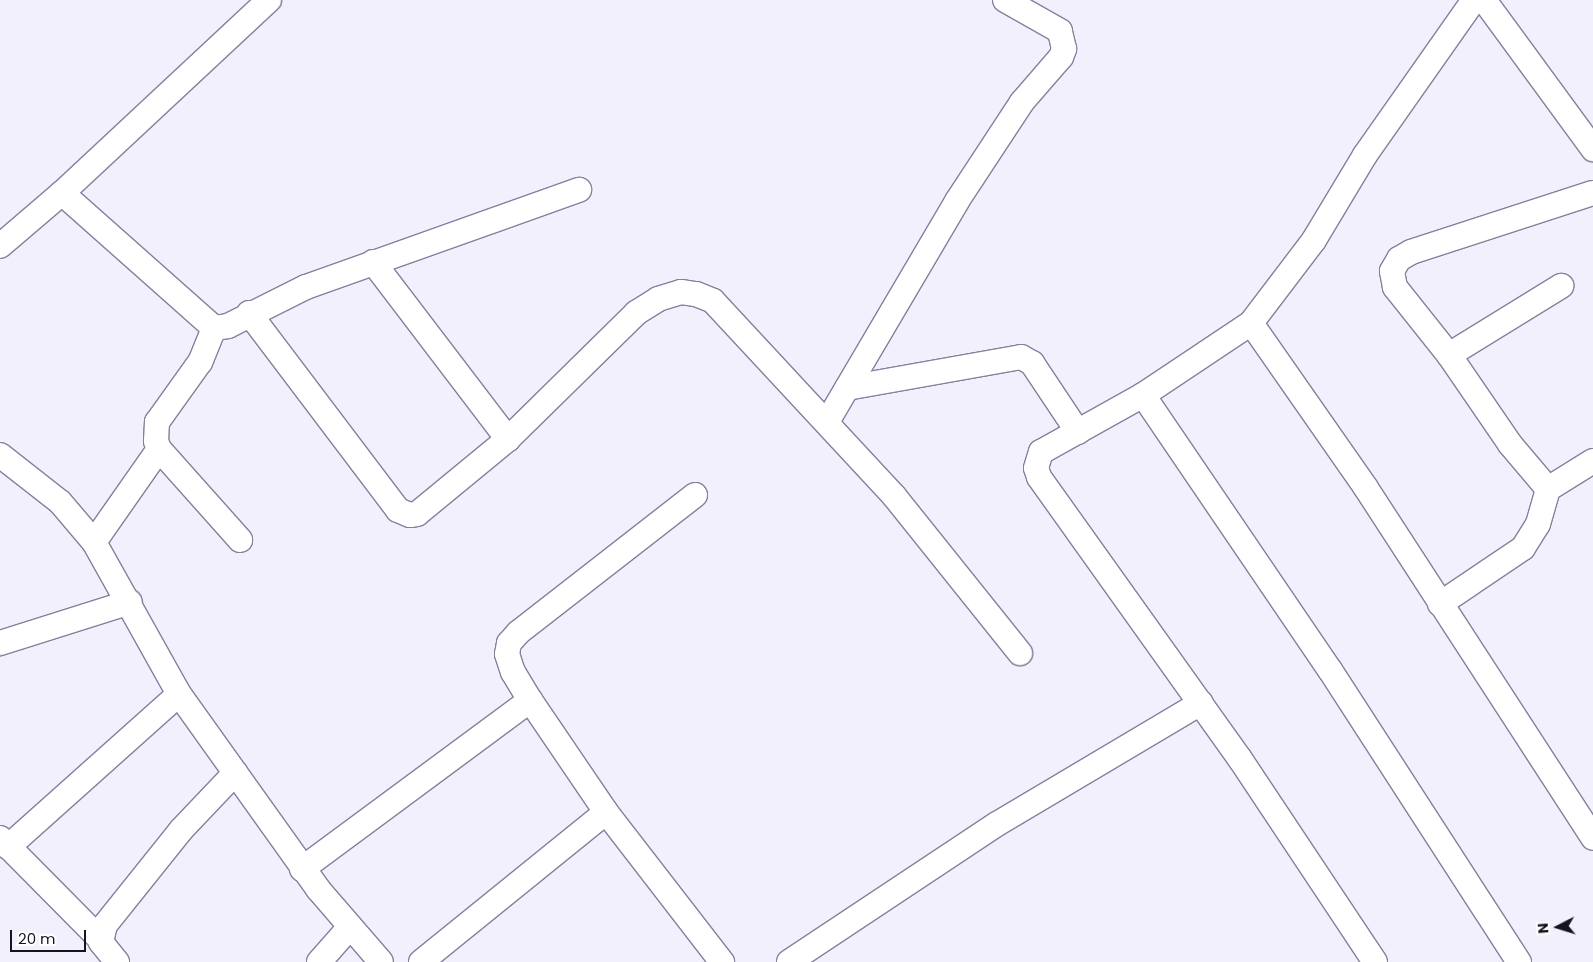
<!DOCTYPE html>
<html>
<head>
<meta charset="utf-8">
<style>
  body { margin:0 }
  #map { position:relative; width:1593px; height:962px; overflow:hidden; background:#f2f0fd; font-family:Poppins,sans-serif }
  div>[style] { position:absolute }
  .roads { filter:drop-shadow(1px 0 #86809d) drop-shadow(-1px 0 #86809d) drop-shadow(0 1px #86809d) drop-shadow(0 -1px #86809d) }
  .minor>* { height:24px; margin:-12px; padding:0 12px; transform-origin:12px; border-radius:12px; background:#fff }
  span { translate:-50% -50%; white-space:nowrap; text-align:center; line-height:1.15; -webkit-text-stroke:4.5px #fff; paint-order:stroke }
  .north { position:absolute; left:1533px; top:902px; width:50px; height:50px; -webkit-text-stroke:4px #fff; paint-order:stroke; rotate:265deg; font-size:14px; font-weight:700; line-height:20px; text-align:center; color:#16131e }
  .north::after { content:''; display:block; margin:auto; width:18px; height:22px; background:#16131e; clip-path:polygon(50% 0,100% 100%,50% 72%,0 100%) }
  .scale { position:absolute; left:10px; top:930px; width:76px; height:22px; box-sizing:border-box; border:2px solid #16131e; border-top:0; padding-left:6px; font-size:15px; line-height:18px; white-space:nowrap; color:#16131e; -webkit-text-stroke:4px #fff; paint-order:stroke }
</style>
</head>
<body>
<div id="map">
  <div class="roads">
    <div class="minor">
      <div style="left:1484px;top:0;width:185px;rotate:53.8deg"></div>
      <div style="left:62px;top:193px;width:203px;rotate:41.6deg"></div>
      <div style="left:214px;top:328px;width:14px;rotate:-8deg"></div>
      <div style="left:228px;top:326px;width:87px;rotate:-26.6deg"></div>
      <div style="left:306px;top:287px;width:290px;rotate:-19.6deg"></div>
      <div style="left:0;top:246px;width:82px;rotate:-40.5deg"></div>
      <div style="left:62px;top:193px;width:283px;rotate:-43deg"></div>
      <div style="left:373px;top:262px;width:223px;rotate:52.7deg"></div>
      <div style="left:249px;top:313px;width:247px;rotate:52.9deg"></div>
      <div style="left:398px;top:510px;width:13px;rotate:23deg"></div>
      <div style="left:410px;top:515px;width:7px;rotate:-8deg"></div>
      <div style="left:417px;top:514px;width:118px;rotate:-39.5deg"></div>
      <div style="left:508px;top:439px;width:180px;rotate:-44.5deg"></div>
      <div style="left:636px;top:313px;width:26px;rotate:-32deg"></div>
      <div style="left:658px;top:299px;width:24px;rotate:-17deg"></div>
      <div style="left:681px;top:292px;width:15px;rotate:8deg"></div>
      <div style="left:696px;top:294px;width:18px;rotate:22deg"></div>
      <div style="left:713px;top:301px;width:267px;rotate:47.1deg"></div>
      <div style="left:895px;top:497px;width:200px;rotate:51.3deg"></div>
      <div style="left:1251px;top:323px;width:201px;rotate:55.1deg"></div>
      <div style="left:1366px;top:488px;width:417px;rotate:57deg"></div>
      <div style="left:214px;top:328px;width:37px;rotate:112deg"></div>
      <div style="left:200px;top:362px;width:74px;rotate:125.6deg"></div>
      <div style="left:157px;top:422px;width:19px;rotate:93deg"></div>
      <div style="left:156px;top:441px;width:9px;rotate:69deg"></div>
      <div style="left:159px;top:449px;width:122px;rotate:48.3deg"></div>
      <div style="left:1449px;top:355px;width:132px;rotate:-31.6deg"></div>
      <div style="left:847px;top:388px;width:177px;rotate:-10.1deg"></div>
      <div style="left:1021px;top:357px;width:13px;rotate:29deg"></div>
      <div style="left:1032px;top:363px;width:83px;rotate:56.3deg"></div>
      <div style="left:1143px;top:395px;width:333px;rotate:55.8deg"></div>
      <div style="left:1330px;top:670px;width:348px;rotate:57.1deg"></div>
      <div style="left:827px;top:422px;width:256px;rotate:-59.5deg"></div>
      <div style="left:957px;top:201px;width:118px;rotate:-56.7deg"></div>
      <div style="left:1022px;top:102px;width:60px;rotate:-49.1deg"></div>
      <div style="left:1061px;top:57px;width:9px;rotate:-69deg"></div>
      <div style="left:1064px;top:49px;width:18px;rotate:-103deg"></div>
      <div style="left:1060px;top:31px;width:63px;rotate:-150.6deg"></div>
      <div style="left:0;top:455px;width:76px;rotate:38.1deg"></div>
      <div style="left:60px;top:502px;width:52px;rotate:49.6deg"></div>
      <div style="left:94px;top:542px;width:174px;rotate:60.8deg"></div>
      <div style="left:179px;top:694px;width:239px;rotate:54.5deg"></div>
      <div style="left:318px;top:889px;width:96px;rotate:49.2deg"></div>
      <div style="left:1548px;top:489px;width:59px;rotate:-130.2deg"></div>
      <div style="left:1510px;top:444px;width:108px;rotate:-124.4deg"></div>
      <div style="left:1449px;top:355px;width:87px;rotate:-128.5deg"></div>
      <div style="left:1395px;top:287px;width:16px;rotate:-101deg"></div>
      <div style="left:1392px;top:271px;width:14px;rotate:-60deg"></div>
      <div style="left:1399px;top:259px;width:14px;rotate:-30deg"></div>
      <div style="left:1411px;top:252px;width:191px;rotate:-18deg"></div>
      <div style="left:695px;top:495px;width:224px;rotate:142.1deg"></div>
      <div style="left:518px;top:633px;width:13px;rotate:132deg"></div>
      <div style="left:509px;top:643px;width:11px;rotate:100deg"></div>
      <div style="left:507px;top:654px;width:19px;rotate:72deg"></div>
      <div style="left:513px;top:672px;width:33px;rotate:59deg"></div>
      <div style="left:530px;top:700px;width:135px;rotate:55.8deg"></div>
      <div style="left:606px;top:812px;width:190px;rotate:52.3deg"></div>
      <div style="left:94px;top:542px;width:113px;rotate:-55deg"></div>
      <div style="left:1440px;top:604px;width:100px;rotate:-34deg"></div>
      <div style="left:1523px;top:548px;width:28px;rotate:-58deg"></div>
      <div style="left:1538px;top:524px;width:36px;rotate:-74deg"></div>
      <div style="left:1548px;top:489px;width:53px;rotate:-31.9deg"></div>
      <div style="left:0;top:643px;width:136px;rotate:-17.5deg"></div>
      <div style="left:0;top:838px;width:142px;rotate:45.3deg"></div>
      <div style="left:8px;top:847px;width:229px;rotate:-41.8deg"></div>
      <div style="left:302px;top:869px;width:284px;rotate:-36.5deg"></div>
      <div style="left:117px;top:962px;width:26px;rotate:-129deg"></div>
      <div style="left:101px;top:942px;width:17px;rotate:-77deg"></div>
      <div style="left:105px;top:925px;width:122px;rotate:-51.3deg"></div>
      <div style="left:181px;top:830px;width:79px;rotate:-46.5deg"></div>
      <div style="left:319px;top:962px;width:47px;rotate:-48.5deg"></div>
      <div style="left:421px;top:962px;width:238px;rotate:-39deg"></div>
      <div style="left:789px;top:962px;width:250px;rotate:-33.6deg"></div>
      <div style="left:997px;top:824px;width:237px;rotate:-30.7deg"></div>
      <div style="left:1375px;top:962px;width:244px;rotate:-123.6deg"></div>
      <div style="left:1240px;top:759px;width:346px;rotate:-125.5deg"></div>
      <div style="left:1039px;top:477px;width:9px;rotate:-108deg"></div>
      <div style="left:1036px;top:468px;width:17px;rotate:-73deg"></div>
      <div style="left:1041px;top:452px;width:117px;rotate:-29.2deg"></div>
      <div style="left:1143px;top:395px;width:130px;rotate:-33.7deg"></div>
      <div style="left:1251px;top:323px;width:104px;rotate:-52.8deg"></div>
      <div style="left:1314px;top:240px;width:99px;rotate:-59deg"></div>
      <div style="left:1365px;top:155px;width:189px;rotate:-54.9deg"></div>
    </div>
  </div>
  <div class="north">N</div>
  <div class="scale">20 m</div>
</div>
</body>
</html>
